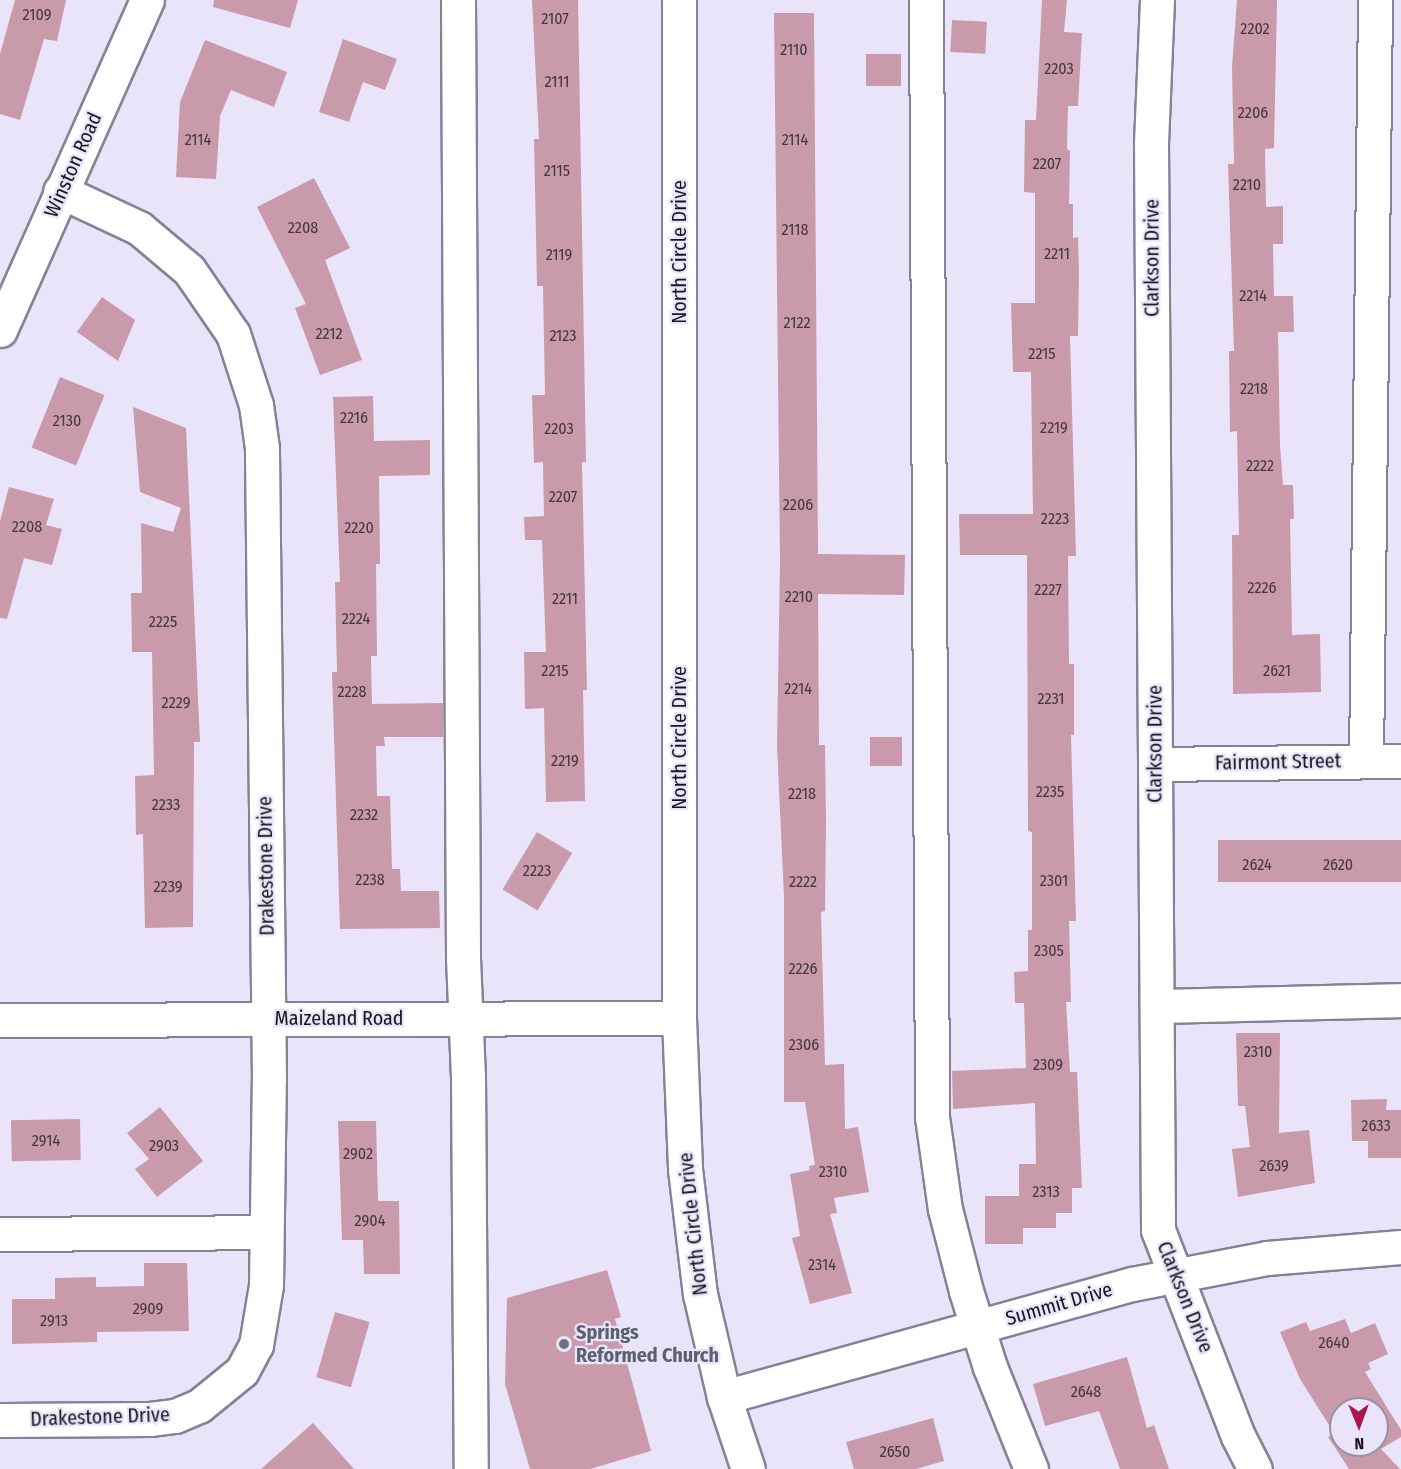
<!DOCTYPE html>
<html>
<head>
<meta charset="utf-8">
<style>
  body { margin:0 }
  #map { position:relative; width:1401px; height:1469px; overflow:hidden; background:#e9e4fa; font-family:"Fira Sans Condensed",sans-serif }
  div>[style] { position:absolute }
  .building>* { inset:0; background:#c99aaa; transform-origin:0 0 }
  .roads { filter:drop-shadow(2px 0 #868195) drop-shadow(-2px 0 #868195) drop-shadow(0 2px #868195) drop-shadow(0 -2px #868195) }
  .minor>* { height:33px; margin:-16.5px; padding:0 16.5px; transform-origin:16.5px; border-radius:16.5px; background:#fff }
  .major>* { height:33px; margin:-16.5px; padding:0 16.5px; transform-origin:16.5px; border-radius:16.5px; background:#fff }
  .dots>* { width:16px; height:16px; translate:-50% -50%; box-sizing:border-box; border:3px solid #e9e4fa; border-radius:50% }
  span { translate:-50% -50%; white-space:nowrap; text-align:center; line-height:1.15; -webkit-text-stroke:4.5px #e9e4fa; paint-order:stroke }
  .number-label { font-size:16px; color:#443741 }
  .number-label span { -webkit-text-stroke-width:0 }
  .street-label { font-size:20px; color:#18161e }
  .worship-label { font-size:20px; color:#5b616d; font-weight:700 }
  .left { translate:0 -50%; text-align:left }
  .north { position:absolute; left:1329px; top:1397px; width:60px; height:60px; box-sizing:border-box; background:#e9e4fa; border:2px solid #9592a2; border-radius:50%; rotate:179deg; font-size:16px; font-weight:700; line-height:24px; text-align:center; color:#18161e }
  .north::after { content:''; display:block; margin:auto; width:21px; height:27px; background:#a81752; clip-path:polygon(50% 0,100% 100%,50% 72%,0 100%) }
</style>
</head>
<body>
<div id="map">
  <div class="building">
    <div style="clip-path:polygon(15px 0,66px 0,57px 41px,44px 39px,20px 120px,0 114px,0 54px)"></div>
    <div style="clip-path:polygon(214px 0,298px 0,290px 28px,213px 7px)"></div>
    <div style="clip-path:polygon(532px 0,578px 0,586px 462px,582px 462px,587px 690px,583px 690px,585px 801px,546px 802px,544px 708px,525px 709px,524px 652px,546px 652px,542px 540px,525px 540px,524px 517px,544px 516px,543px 462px,534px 463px,532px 395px,545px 395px,543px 286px,537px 286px,534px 139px,539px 139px)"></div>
    <div style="clip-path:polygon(1042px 0,1067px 0,1064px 32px,1082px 33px,1078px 106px,1068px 106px,1067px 149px,1070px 151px,1069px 204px,1073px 204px,1073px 238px,1078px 237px,1079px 271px,1078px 336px,1070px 336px,1076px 556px,1068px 556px,1069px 664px,1074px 664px,1074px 735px,1071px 735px,1076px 921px,1069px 921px,1071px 1002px,1066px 1002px,1070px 1072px,1077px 1072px,1082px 1188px,1072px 1188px,1072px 1213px,1056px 1213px,1056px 1228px,1023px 1228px,1023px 1244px,985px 1244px,985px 1196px,1019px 1196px,1019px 1164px,1036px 1164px,1035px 1103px,953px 1109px,952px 1071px,1026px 1068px,1024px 1003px,1015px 1003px,1014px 972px,1028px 971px,1028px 930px,1032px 930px,1032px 832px,1028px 831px,1027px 555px,960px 555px,959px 514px,1033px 514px,1031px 372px,1013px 372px,1011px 303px,1035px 303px,1035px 193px,1024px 192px,1025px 120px,1036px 120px)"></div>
    <div style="clip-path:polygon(1237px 0,1277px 0,1274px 148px,1265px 149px,1266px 207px,1283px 206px,1283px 244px,1273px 244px,1274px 296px,1293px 296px,1294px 332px,1278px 332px,1280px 446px,1283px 485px,1293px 485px,1294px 519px,1290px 519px,1292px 635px,1320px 634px,1321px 692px,1233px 694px,1232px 535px,1239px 535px,1237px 431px,1230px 432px,1229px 351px,1234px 351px,1228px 164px,1234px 164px,1232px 67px)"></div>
    <div style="clip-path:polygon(774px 13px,814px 13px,818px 554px,905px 555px,904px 595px,818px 594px,819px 745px,825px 745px,826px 821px,825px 911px,821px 912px,825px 1065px,844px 1064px,845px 1129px,858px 1127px,869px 1192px,834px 1198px,837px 1213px,830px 1214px,852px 1293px,810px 1304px,792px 1238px,800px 1236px,790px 1174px,810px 1170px,809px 1166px,815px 1165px,805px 1102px,784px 1102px,784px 897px,777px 746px,780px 561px)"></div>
    <div style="left:952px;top:20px;width:35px;height:32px;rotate:3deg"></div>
    <div style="clip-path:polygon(343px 39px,397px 59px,385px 90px,363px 82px,349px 122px,319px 112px)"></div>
    <div style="clip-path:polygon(205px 40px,287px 72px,274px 107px,231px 90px,220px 116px,216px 179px,176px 177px,180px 102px)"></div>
    <div style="left:866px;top:54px;width:35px;height:32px"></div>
    <div style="clip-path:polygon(314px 178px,350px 248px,325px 260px,362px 360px,320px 375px,295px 308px,306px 304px,257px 207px)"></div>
    <div style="clip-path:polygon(102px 297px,135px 320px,118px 361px,77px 332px)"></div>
    <div style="left:60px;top:377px;width:48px;height:76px;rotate:22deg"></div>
    <div style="clip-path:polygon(373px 396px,374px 441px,430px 440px,430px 475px,379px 476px,380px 564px,376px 564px,377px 656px,371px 656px,372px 704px,443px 703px,443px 737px,384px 737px,385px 746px,376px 746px,377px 796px,390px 796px,392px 869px,400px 869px,401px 891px,439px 891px,440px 928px,340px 929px,332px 672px,337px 672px,335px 582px,340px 582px,333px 397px)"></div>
    <div style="clip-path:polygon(133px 407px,186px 428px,200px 742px,194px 742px,193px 927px,145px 928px,143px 834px,136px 835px,135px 776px,154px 775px,152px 652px,132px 652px,131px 593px,142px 593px,141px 523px,173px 532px,181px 508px,140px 492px)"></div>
    <div style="clip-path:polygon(9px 487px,54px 499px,46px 525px,62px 529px,52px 565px,24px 558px,7px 619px,0 618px,0 521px)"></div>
    <div style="left:870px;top:737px;width:32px;height:29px"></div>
    <div style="left:537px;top:832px;width:41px;height:67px;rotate:31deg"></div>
    <div style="left:1401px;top:840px;width:42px;height:183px;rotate:90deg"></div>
    <div style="clip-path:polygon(1236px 1033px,1280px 1033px,1279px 1133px,1309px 1130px,1315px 1183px,1238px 1197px,1232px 1149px,1250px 1147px,1245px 1106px,1238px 1106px)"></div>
    <div style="clip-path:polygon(1387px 1099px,1386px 1110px,1401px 1110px,1401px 1158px,1368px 1158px,1368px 1141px,1352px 1141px,1351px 1100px)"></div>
    <div style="clip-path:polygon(160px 1107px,203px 1161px,157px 1197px,135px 1169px,149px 1159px,127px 1133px)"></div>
    <div style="left:80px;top:1119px;width:41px;height:69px;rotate:89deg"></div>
    <div style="clip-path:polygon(338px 1121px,376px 1121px,378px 1201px,399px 1201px,400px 1274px,364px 1274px,363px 1240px,342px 1240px)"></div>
    <div style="clip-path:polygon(144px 1263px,187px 1263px,189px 1331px,97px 1332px,97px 1342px,12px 1344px,12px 1299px,55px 1299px,55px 1278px,96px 1277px,96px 1287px,144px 1286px)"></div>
    <div style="clip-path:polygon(607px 1270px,621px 1317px,615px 1319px,651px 1451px,590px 1469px,530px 1469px,505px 1384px,507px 1298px)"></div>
    <div style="left:335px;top:1312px;width:36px;height:68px;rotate:16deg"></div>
    <div style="clip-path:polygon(evenodd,1345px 1319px,1351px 1333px,1375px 1323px,1388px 1354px,1368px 1363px,1371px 1369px,1365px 1372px,1401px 1430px,1401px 1437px,1381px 1449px,1400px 1469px,1349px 1469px,1328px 1437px,1334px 1433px,1300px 1379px,1280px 1332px,1306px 1322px,1310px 1331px,1345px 1319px,1341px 1409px,1377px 1409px,1377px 1445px,1341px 1445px,1341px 1409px)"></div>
    <div style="clip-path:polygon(1127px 1357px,1147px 1428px,1154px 1425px,1169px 1469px,1120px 1469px,1099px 1411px,1045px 1426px,1033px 1384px)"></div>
    <div style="clip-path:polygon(933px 1418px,944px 1461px,916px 1469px,854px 1469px,846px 1442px)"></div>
    <div style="clip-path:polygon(313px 1423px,354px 1469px,261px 1469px)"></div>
  </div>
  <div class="roads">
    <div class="minor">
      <div style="left:458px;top:0;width:958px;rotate:89.7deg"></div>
      <div style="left:463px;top:958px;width:119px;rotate:87.6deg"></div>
      <div style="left:468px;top:1077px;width:392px;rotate:89.6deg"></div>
      <div style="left:926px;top:0;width:1117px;rotate:89.69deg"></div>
      <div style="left:932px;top:1117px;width:93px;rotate:82deg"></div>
      <div style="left:945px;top:1209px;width:85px;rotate:75.6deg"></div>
      <div style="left:966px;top:1291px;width:80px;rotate:72.5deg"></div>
      <div style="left:990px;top:1367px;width:110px;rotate:68.1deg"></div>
      <div style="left:1157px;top:0;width:142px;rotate:92.4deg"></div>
      <div style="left:1151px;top:142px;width:1088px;rotate:89.63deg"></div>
      <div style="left:1158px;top:1230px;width:221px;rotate:68.8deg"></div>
      <div style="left:1238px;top:1436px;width:37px;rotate:63deg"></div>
      <div style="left:0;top:330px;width:361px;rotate:-66deg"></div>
      <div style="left:1366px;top:761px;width:761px;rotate:-89.32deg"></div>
      <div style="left:1155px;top:764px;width:246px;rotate:-0.7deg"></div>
      <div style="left:1157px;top:1006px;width:244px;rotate:-1.4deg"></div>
      <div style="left:0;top:1234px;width:265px;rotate:-0.4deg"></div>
      <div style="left:724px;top:1397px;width:423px;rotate:-15.5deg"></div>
      <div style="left:1132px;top:1284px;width:137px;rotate:-10.9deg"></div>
      <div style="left:1267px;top:1258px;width:134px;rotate:-4.7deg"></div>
      <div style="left:0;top:1420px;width:150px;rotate:-0.4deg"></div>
      <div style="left:150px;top:1419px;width:25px;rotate:-7deg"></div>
      <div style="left:175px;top:1416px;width:26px;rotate:-23deg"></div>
      <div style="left:199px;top:1406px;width:55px;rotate:-39.1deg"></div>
      <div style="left:242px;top:1371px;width:30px;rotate:-62deg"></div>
      <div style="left:256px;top:1345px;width:61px;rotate:-80.5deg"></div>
      <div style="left:266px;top:1285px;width:206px;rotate:-89.2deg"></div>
      <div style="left:269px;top:1079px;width:631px;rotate:-90.64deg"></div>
      <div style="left:262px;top:448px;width:43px;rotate:-97.9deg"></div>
      <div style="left:256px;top:405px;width:75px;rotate:-107.9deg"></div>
      <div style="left:233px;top:334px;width:78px;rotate:-124.5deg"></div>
      <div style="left:189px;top:270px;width:65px;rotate:-140deg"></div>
      <div style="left:139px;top:228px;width:87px;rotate:-154.9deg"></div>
    </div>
    <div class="major">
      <div style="left:679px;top:0;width:1018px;rotate:90deg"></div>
      <div style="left:679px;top:1018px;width:151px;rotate:87.7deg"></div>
      <div style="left:685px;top:1169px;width:126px;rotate:83.2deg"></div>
      <div style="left:700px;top:1294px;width:106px;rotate:76.9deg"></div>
      <div style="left:724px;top:1397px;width:76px;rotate:71.6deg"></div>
      <div style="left:0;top:1020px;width:679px;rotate:-0.17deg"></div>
    </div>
  </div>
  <div class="dots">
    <div style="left:564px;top:1344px;background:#6b7280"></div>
  </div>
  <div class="number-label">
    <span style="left:37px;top:15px">2109</span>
    <span style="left:555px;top:19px">2107</span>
    <span style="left:1255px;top:29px">2202</span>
    <span style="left:794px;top:50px">2110</span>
    <span style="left:1059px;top:69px">2203</span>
    <span style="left:557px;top:82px">2111</span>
    <span style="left:1253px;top:113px">2206</span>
    <span style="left:198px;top:140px">2114</span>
    <span style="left:795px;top:140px">2114</span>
    <span style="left:1047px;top:164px">2207</span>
    <span style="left:557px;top:171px">2115</span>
    <span style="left:1247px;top:185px">2210</span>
    <span style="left:303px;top:228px">2208</span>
    <span style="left:795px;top:230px">2118</span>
    <span style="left:1057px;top:254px">2211</span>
    <span style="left:559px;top:255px">2119</span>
    <span style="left:1253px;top:296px">2214</span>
    <span style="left:797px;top:323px">2122</span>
    <span style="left:329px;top:334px">2212</span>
    <span style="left:563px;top:336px">2123</span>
    <span style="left:1042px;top:354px">2215</span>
    <span style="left:1254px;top:389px">2218</span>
    <span style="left:354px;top:418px">2216</span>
    <span style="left:67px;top:421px">2130</span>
    <span style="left:1054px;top:428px">2219</span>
    <span style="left:559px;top:429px">2203</span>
    <span style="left:1260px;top:466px">2222</span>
    <span style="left:563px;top:497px">2207</span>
    <span style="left:798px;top:505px">2206</span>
    <span style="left:1055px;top:519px">2223</span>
    <span style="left:27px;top:527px">2208</span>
    <span style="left:359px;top:528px">2220</span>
    <span style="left:1262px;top:588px">2226</span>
    <span style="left:1048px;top:590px">2227</span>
    <span style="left:799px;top:597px">2210</span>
    <span style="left:565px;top:599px">2211</span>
    <span style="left:356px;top:619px">2224</span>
    <span style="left:163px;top:622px">2225</span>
    <span style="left:555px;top:671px">2215</span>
    <span style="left:1277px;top:671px">2621</span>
    <span style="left:798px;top:689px">2214</span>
    <span style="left:352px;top:692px">2228</span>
    <span style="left:1051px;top:699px">2231</span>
    <span style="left:176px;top:703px">2229</span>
    <span style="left:565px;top:761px">2219</span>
    <span style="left:1050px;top:792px">2235</span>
    <span style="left:802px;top:794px">2218</span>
    <span style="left:166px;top:805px">2233</span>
    <span style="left:364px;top:815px">2232</span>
    <span style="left:1257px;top:865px">2624</span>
    <span style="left:1338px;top:865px">2620</span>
    <span style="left:537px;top:871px">2223</span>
    <span style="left:370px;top:880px">2238</span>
    <span style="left:1054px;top:881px">2301</span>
    <span style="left:803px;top:882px">2222</span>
    <span style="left:168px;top:887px">2239</span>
    <span style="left:1049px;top:951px">2305</span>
    <span style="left:803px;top:969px">2226</span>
    <span style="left:804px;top:1045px">2306</span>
    <span style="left:1258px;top:1052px">2310</span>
    <span style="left:1048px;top:1065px">2309</span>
    <span style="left:1376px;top:1126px">2633</span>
    <span style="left:46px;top:1141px">2914</span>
    <span style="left:164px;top:1146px">2903</span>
    <span style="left:358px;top:1154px">2902</span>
    <span style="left:1274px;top:1166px">2639</span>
    <span style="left:833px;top:1172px">2310</span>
    <span style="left:1046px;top:1192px">2313</span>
    <span style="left:370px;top:1221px">2904</span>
    <span style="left:822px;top:1265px">2314</span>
    <span style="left:148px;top:1309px">2909</span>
    <span style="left:54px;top:1321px">2913</span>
    <span style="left:1334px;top:1343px">2640</span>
    <span style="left:1086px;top:1392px">2648</span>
    <span style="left:895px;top:1452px">2650</span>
  </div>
  <div class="street-label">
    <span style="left:73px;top:165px;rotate:-66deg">Winston Road</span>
    <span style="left:679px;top:252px;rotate:-90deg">North Circle Drive</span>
    <span style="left:1152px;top:258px;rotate:-90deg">Clarkson Drive</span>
    <span style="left:679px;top:738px;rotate:-90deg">North Circle Drive</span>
    <span style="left:1155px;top:744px;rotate:-90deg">Clarkson Drive</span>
    <span style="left:1278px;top:762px;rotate:-1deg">Fairmont Street</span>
    <span style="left:266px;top:866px;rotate:-91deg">Drakestone Drive</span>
    <span style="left:339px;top:1018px">Maizeland Road</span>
    <span style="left:693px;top:1224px;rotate:-96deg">North Circle Drive</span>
    <span style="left:1185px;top:1297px;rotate:68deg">Clarkson Drive</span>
    <span style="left:1059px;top:1304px;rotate:-16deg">Summit Drive</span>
    <span style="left:100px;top:1417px;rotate:-2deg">Drakestone Drive</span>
  </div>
  <div class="worship-label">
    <span class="left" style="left:576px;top:1344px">Springs<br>Reformed Church</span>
  </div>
  <div class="north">N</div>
</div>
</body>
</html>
